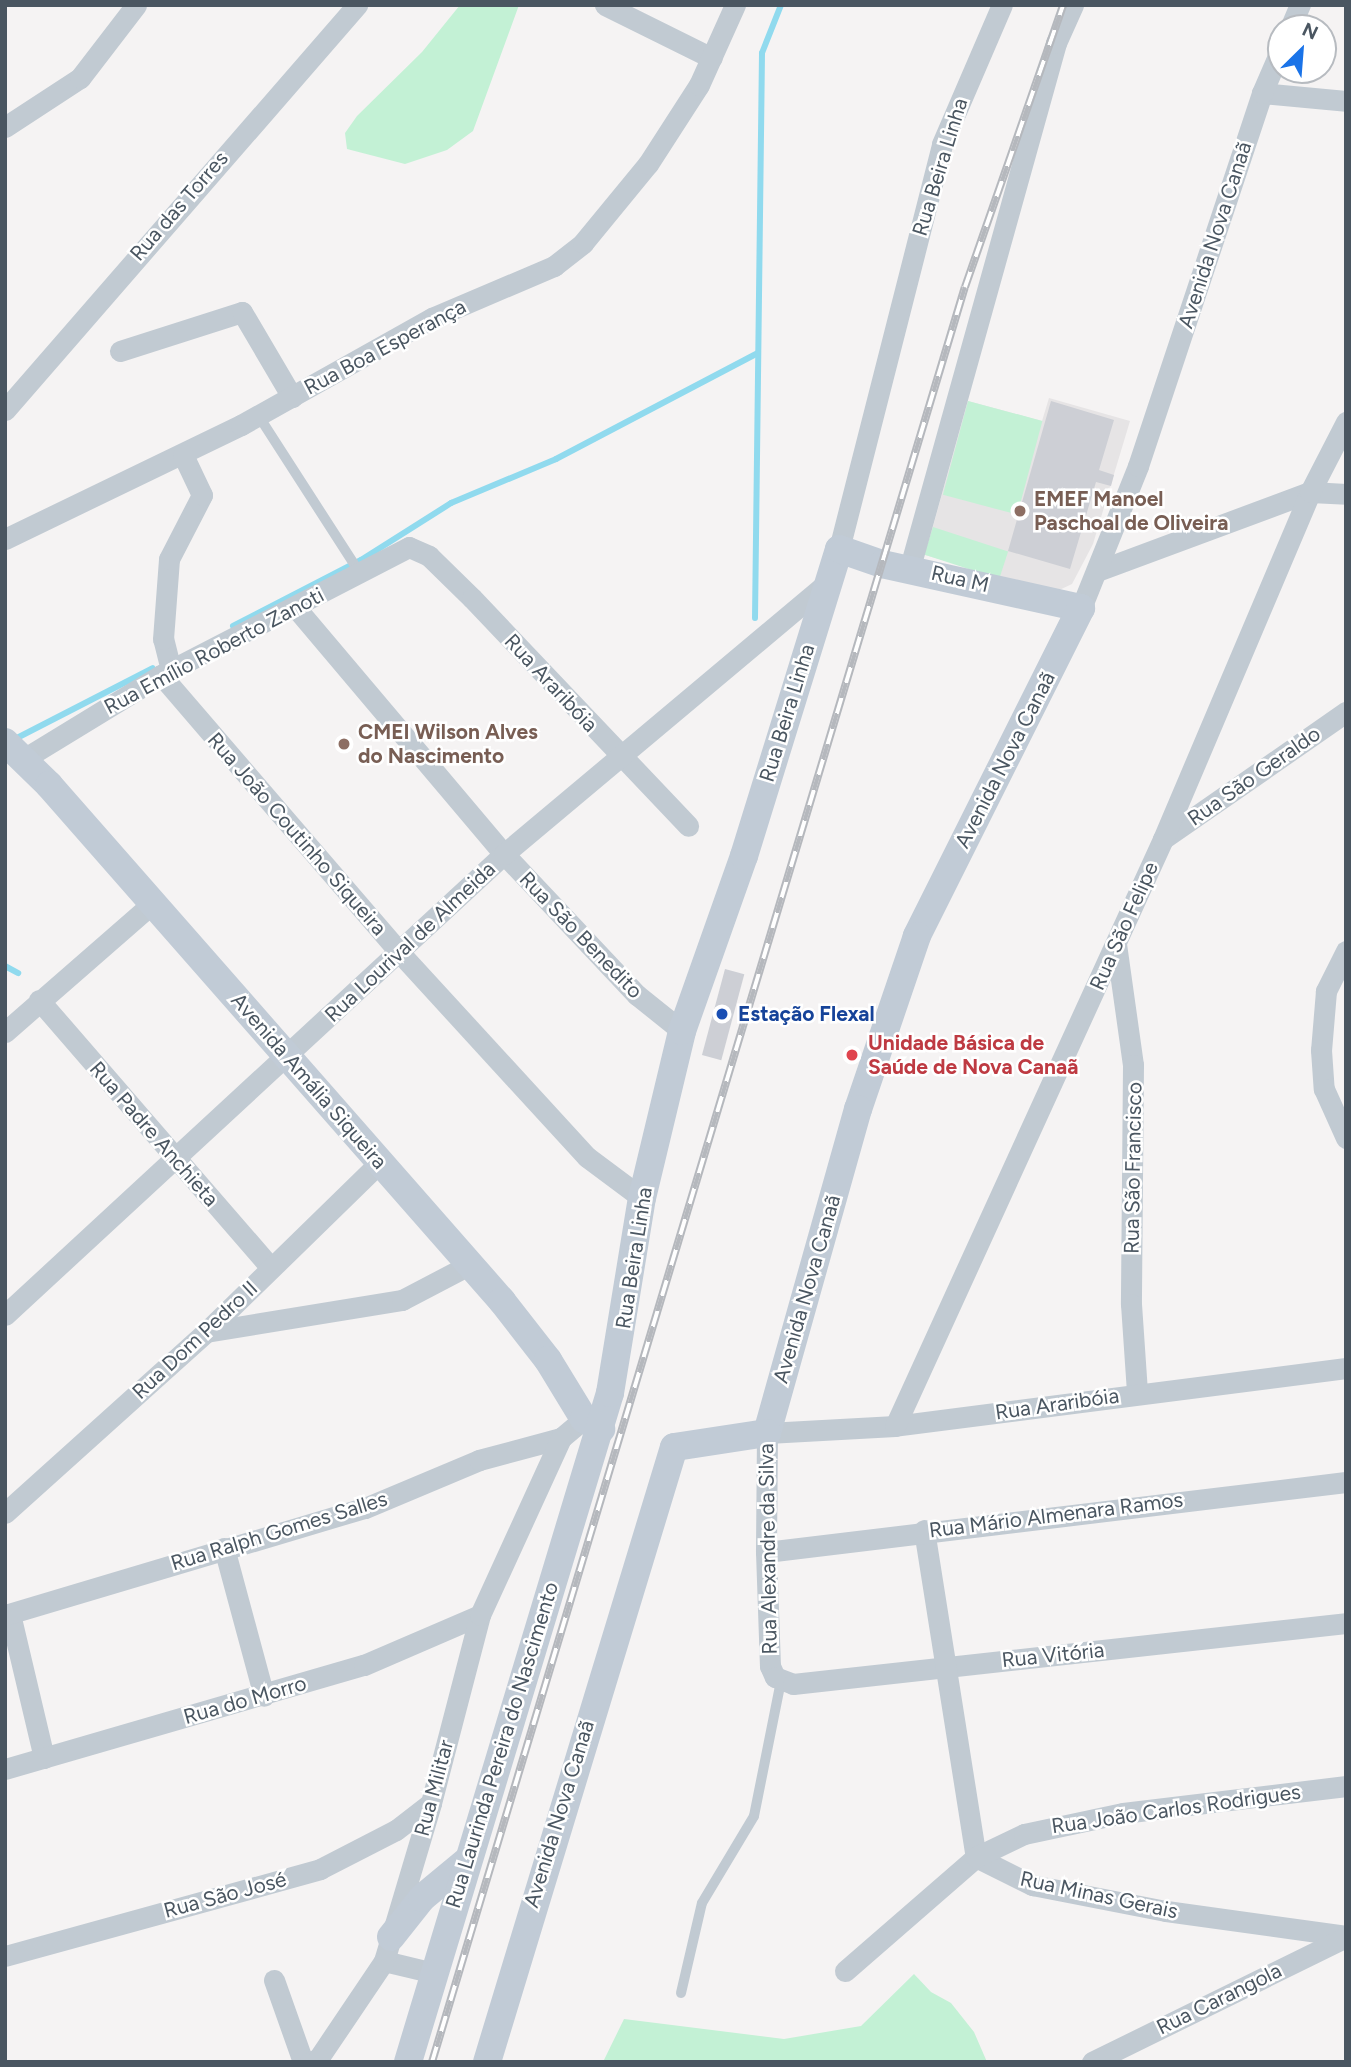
<!DOCTYPE html>
<html>
<head>
<meta charset="utf-8">
<style>
  body { margin:0 }
  #map { position:relative; width:1351px; height:2067px; overflow:hidden; background:#f5f3f3; font-family:Figtree,sans-serif }
  div>[style] { position:absolute }
  .education>* { inset:0; background:#e6e4e5 }
  .green>* { inset:0; background:#c3f1d5; transform-origin:0 0 }
  .stream>* { height:6px; margin:-3px; padding:0 3px; transform-origin:3px; border-radius:3px; background:#90daee }
  .building>* { inset:0; background:#cdcfd5; transform-origin:0 0 }
  .lane>* { height:10px; margin:-5px; padding:0 5px; transform-origin:5px; border-radius:5px; background:#c1cad2 }
  .street>* { height:21px; margin:-10.5px; padding:0 10.5px; transform-origin:10.5px; border-radius:10.5px; background:#c1cad2 }
  .secondary>* { height:28px; margin:-14px; padding:0 14px; transform-origin:14px; border-radius:14px; background:#c1cbd6 }
  .rail>* { height:8px; margin-top:-4px; transform-origin:0; background:repeating-linear-gradient(90deg,#fff 0 16px,#b5b8bd 0 32px); box-sizing:border-box; border-block:2px solid #b5b8bd }
  .dots>* { width:19px; height:19px; translate:-50% -50%; box-sizing:border-box; border:4px solid #fff; border-radius:50% }
  span { translate:-50% -50%; white-space:nowrap; text-align:center; line-height:1.15; -webkit-text-stroke:5px #fff; paint-order:stroke }
  .street-label { font-size:21px; color:#4a5661 }
  .education-label { font-size:21px; color:#785e54; font-weight:700 }
  .left { translate:0 -50%; text-align:left }
  .transit-label { font-size:21px; color:#164399; font-weight:700 }
  .health-label { font-size:21px; color:#be3a42; font-weight:700 }
  .frame { position:absolute; inset:0; border:7px solid #4a5661; pointer-events:none }
  .north { position:absolute; left:1267px; top:14px; width:70px; height:70px; box-sizing:border-box; background:#fff; border:2px solid #b7bbc0; border-radius:50%; rotate:25deg; font-size:19px; font-weight:700; line-height:28px; text-align:center; color:#4a5661 }
  .north::after { content:''; display:block; margin:auto; width:24px; height:32px; background:#1a73e8; clip-path:polygon(50% 0,100% 100%,50% 72%,0 100%) }
</style>
</head>
<body>
<div id="map">
  <div class="education">
    <div style="clip-path:polygon(1049px 398px,1130px 421px,1093px 544px,1072px 584px,1055px 592px,925px 555px,968px 401px,1042px 421px)"></div>
  </div>
  <div class="green">
    <div style="clip-path:polygon(460px 5px,519px 5px,473px 131px,447px 150px,405px 164px,347px 149px,345px 133px,357px 116px,422px 52px)"></div>
    <div style="left:968px;top:401px;width:77px;height:97px;rotate:15deg"></div>
    <div style="left:933px;top:527px;width:79px;height:29px;rotate:18deg"></div>
    <div style="clip-path:polygon(914px 1974px,931px 1992px,951px 2003px,974px 2032px,987px 2062px,603px 2062px,624px 2019px,784px 2039px,861px 2026px)"></div>
  </div>
  <div class="stream">
    <div style="left:755px;top:618px;width:565px;rotate:-89.29deg"></div>
    <div style="left:762px;top:53px;width:52px;rotate:-68.4deg"></div>
    <div style="left:233px;top:626px;width:144px;rotate:-27.3deg"></div>
    <div style="left:361px;top:560px;width:107px;rotate:-32.3deg"></div>
    <div style="left:451px;top:503px;width:114px;rotate:-22.7deg"></div>
    <div style="left:556px;top:459px;width:228px;rotate:-27.7deg"></div>
    <div style="left:13px;top:740px;width:157px;rotate:-27.2deg"></div>
    <div style="left:5px;top:966px;width:15px;rotate:28deg"></div>
  </div>
  <div class="building">
    <div style="clip-path:polygon(1051px 401px,1114px 420px,1099px 470px,1114px 475px,1111px 486px,1096px 482px,1070px 569px,1008px 551px)"></div>
    <div style="left:725px;top:969px;width:20px;height:89px;rotate:15deg"></div>
  </div>
  <div class="lane">
    <div style="left:258px;top:415px;width:188px;rotate:57.2deg"></div>
    <div style="left:681px;top:1993px;width:92px;rotate:-76.9deg"></div>
    <div style="left:702px;top:1903px;width:101px;rotate:-59.1deg"></div>
    <div style="left:754px;top:1816px;width:138px;rotate:-78.7deg"></div>
  </div>
  <div class="street">
    <div style="left:605px;top:5px;width:119px;rotate:26.4deg"></div>
    <div style="left:1290px;top:28px;width:25px;rotate:-67deg"></div>
    <div style="left:1262px;top:93px;width:84px;rotate:5.4deg"></div>
    <div style="left:5px;top:127px;width:90px;rotate:-33.2deg"></div>
    <div style="left:80px;top:78px;width:92px;rotate:-52.5deg"></div>
    <div style="left:120px;top:351px;width:128px;rotate:-17.7deg"></div>
    <div style="left:242px;top:312px;width:99px;rotate:59.5deg"></div>
    <div style="left:5px;top:410px;width:537px;rotate:-49deg"></div>
    <div style="left:5px;top:539px;width:262px;rotate:-25.8deg"></div>
    <div style="left:241px;top:425px;width:219px;rotate:-29.3deg"></div>
    <div style="left:432px;top:318px;width:133px;rotate:-23.1deg"></div>
    <div style="left:554px;top:266px;width:37px;rotate:-38deg"></div>
    <div style="left:583px;top:243px;width:102px;rotate:-50.6deg"></div>
    <div style="left:648px;top:164px;width:94px;rotate:-57.2deg"></div>
    <div style="left:699px;top:85px;width:88px;rotate:-65.8deg"></div>
    <div style="left:839px;top:549px;width:418px;rotate:-75.7deg"></div>
    <div style="left:942px;top:144px;width:151px;rotate:-66.7deg"></div>
    <div style="left:910px;top:567px;width:544px;rotate:-74.43deg"></div>
    <div style="left:1056px;top:43px;width:42px;rotate:-65.9deg"></div>
    <div style="left:1100px;top:570px;width:224px;rotate:-20.4deg"></div>
    <div style="left:1310px;top:492px;width:36px;rotate:3deg"></div>
    <div style="left:296px;top:608px;width:322px;rotate:49.8deg"></div>
    <div style="left:504px;top:854px;width:194px;rotate:46.7deg"></div>
    <div style="left:637px;top:995px;width:58px;rotate:38.7deg"></div>
    <div style="left:1081px;top:608px;width:153px;rotate:-68.1deg"></div>
    <div style="left:1138px;top:466px;width:393px;rotate:-71.6deg"></div>
    <div style="left:1262px;top:93px;width:48px;rotate:-66.6deg"></div>
    <div style="left:171px;top:670px;width:32px;rotate:-104deg"></div>
    <div style="left:163px;top:639px;width:80px;rotate:-85.7deg"></div>
    <div style="left:169px;top:559px;width:72px;rotate:-62.7deg"></div>
    <div style="left:202px;top:495px;width:44px;rotate:-115.4deg"></div>
    <div style="left:161px;top:675px;width:365px;rotate:49.3deg"></div>
    <div style="left:399px;top:952px;width:278px;rotate:47.5deg"></div>
    <div style="left:587px;top:1157px;width:69px;rotate:36.7deg"></div>
    <div style="left:22px;top:760px;width:163px;rotate:-31.4deg"></div>
    <div style="left:161px;top:675px;width:279px;rotate:-27.3deg"></div>
    <div style="left:409px;top:547px;width:22px;rotate:24deg"></div>
    <div style="left:429px;top:556px;width:60px;rotate:44.3deg"></div>
    <div style="left:472px;top:598px;width:314px;rotate:46.5deg"></div>
    <div style="left:1163px;top:839px;width:223px;rotate:-34.8deg"></div>
    <div style="left:1116px;top:944px;width:122px;rotate:82deg"></div>
    <div style="left:1133px;top:1065px;width:239px;rotate:90.5deg"></div>
    <div style="left:1131px;top:1304px;width:88px;rotate:86.1deg"></div>
    <div style="left:1346px;top:951px;width:45px;rotate:116.6deg"></div>
    <div style="left:1326px;top:991px;width:59px;rotate:94.8deg"></div>
    <div style="left:1321px;top:1050px;width:39px;rotate:86deg"></div>
    <div style="left:1324px;top:1089px;width:54px;rotate:65.8deg"></div>
    <div style="left:39px;top:1000px;width:353px;rotate:49.1deg"></div>
    <div style="left:5px;top:1032px;width:196px;rotate:-41.1deg"></div>
    <div style="left:5px;top:1315px;width:679px;rotate:-42.73deg"></div>
    <div style="left:504px;top:854px;width:422px;rotate:-40deg"></div>
    <div style="left:206px;top:1332px;width:199px;rotate:-9.3deg"></div>
    <div style="left:402px;top:1300px;width:76px;rotate:-27.6deg"></div>
    <div style="left:1346px;top:1368px;width:455px;rotate:172.7deg"></div>
    <div style="left:895px;top:1426px;width:128px;rotate:176.9deg"></div>
    <div style="left:767px;top:1433px;width:119px;rotate:90.5deg"></div>
    <div style="left:766px;top:1552px;width:114px;rotate:88deg"></div>
    <div style="left:770px;top:1666px;width:12px;rotate:66deg"></div>
    <div style="left:775px;top:1677px;width:19px;rotate:21deg"></div>
    <div style="left:793px;top:1684px;width:556px;rotate:-6.29deg"></div>
    <div style="left:895px;top:1426px;width:645px;rotate:-65.46deg"></div>
    <div style="left:1163px;top:839px;width:377px;rotate:-67deg"></div>
    <div style="left:1310px;top:492px;width:79px;rotate:-62.8deg"></div>
    <div style="left:5px;top:1513px;width:270px;rotate:-42deg"></div>
    <div style="left:206px;top:1332px;width:243px;rotate:-44.3deg"></div>
    <div style="left:924px;top:1530px;width:331px;rotate:81deg"></div>
    <div style="left:976px;top:1857px;width:63px;rotate:26.6deg"></div>
    <div style="left:1032px;top:1885px;width:136px;rotate:11deg"></div>
    <div style="left:1166px;top:1911px;width:182px;rotate:7.9deg"></div>
    <div style="left:224px;top:1548px;width:153px;rotate:74.9deg"></div>
    <div style="left:766px;top:1552px;width:584px;rotate:-6.88deg"></div>
    <div style="left:10px;top:1614px;width:148px;rotate:76.7deg"></div>
    <div style="left:5px;top:1615px;width:376px;rotate:-16.6deg"></div>
    <div style="left:365px;top:1508px;width:124px;rotate:-22.8deg"></div>
    <div style="left:479px;top:1460px;width:85px;rotate:-15deg"></div>
    <div style="left:561px;top:1438px;width:30px;rotate:-40deg"></div>
    <div style="left:5px;top:1769px;width:374px;rotate:-16.2deg"></div>
    <div style="left:364px;top:1665px;width:126px;rotate:-23.3deg"></div>
    <div style="left:5px;top:1956px;width:327px;rotate:-15.4deg"></div>
    <div style="left:320px;top:1869px;width:85px;rotate:-27.2deg"></div>
    <div style="left:396px;top:1830px;width:44px;rotate:-37.6deg"></div>
    <div style="left:384px;top:1961px;width:51px;rotate:13.5deg"></div>
    <div style="left:845px;top:1971px;width:174px;rotate:-41deg"></div>
    <div style="left:976px;top:1857px;width:53px;rotate:-25.6deg"></div>
    <div style="left:1024px;top:1834px;width:101px;rotate:-12deg"></div>
    <div style="left:1123px;top:1813px;width:225px;rotate:-6.9deg"></div>
    <div style="left:274px;top:1980px;width:87px;rotate:70.5deg"></div>
    <div style="left:310px;top:2062px;width:9px;rotate:-21deg"></div>
    <div style="left:318px;top:2059px;width:118px;rotate:-56deg"></div>
    <div style="left:384px;top:1961px;width:165px;rotate:-73.4deg"></div>
    <div style="left:431px;top:1803px;width:194px;rotate:-75.4deg"></div>
    <div style="left:480px;top:1615px;width:195px;rotate:-65.4deg"></div>
    <div style="left:1092px;top:2062px;width:283px;rotate:-26.2deg"></div>
  </div>
  <div class="secondary">
    <div style="left:5px;top:742px;width:62px;rotate:44.3deg"></div>
    <div style="left:49px;top:785px;width:687px;rotate:48.72deg"></div>
    <div style="left:502px;top:1301px;width:75px;rotate:52.1deg"></div>
    <div style="left:548px;top:1360px;width:69px;rotate:58.6deg"></div>
    <div style="left:584px;top:1419px;width:20px;rotate:30deg"></div>
    <div style="left:391px;top:1937px;width:50px;rotate:-51.5deg"></div>
    <div style="left:422px;top:1898px;width:60px;rotate:-39.6deg"></div>
    <div style="left:408px;top:2062px;width:699px;rotate:-73.2deg"></div>
    <div style="left:610px;top:1393px;width:198px;rotate:-80.7deg"></div>
    <div style="left:642px;top:1198px;width:172px;rotate:-76.5deg"></div>
    <div style="left:682px;top:1031px;width:186px;rotate:-70.5deg"></div>
    <div style="left:744px;top:856px;width:321px;rotate:-72.8deg"></div>
    <div style="left:839px;top:549px;width:46px;rotate:19.2deg"></div>
    <div style="left:882px;top:564px;width:204px;rotate:12.5deg"></div>
    <div style="left:1081px;top:608px;width:367px;rotate:116.6deg"></div>
    <div style="left:917px;top:936px;width:183px;rotate:108.8deg"></div>
    <div style="left:858px;top:1109px;width:337px;rotate:105.7deg"></div>
    <div style="left:767px;top:1433px;width:94px;rotate:171.4deg"></div>
    <div style="left:674px;top:1447px;width:643px;rotate:106.91deg"></div>
  </div>
  <div class="rail">
    <div style="left:432px;top:2062px;width:1853px;rotate:-73.29deg"></div>
    <div style="left:965px;top:287px;width:299px;rotate:-70.8deg"></div>
  </div>
  <div class="dots">
    <div style="left:1020px;top:511px;background:#8d6e63"></div>
    <div style="left:344px;top:744px;background:#8d6e63"></div>
    <div style="left:722px;top:1014px;background:#1a4fb4"></div>
    <div style="left:852px;top:1055px;background:#e0444e"></div>
  </div>
  <div class="street-label">
    <span style="left:940px;top:167px;rotate:-73deg">Rua Beira Linha</span>
    <span style="left:179px;top:206px;rotate:-49deg">Rua das Torres</span>
    <span style="left:1215px;top:235px;rotate:-72deg">Avenida Nova Canaã</span>
    <span style="left:385px;top:347px;rotate:-28deg">Rua Boa Esperança</span>
    <span style="left:960px;top:579px;rotate:13deg">Rua M</span>
    <span style="left:214px;top:651px;rotate:-28deg">Rua Emílio Roberto Zanoti</span>
    <span style="left:551px;top:683px;rotate:47deg">Rua Araribóia</span>
    <span style="left:787px;top:713px;rotate:-73deg">Rua Beira Linha</span>
    <span style="left:1005px;top:760px;rotate:-63deg">Avenida Nova Canaã</span>
    <span style="left:1254px;top:776px;rotate:-35deg">Rua São Geraldo</span>
    <span style="left:297px;top:834px;rotate:49deg">Rua João Coutinho Siqueira</span>
    <span style="left:1124px;top:926px;rotate:-66deg">Rua São Felipe</span>
    <span style="left:581px;top:935px;rotate:46deg">Rua São Benedito</span>
    <span style="left:410px;top:942px;rotate:-43deg">Rua Lourival de Almeida</span>
    <span style="left:309px;top:1081px;rotate:49deg">Avenida Amália Siqueira</span>
    <span style="left:154px;top:1134px;rotate:49deg">Rua Padre Anchieta</span>
    <span style="left:1133px;top:1168px;rotate:-89deg">Rua São Francisco</span>
    <span style="left:634px;top:1258px;rotate:-81deg">Rua Beira Linha</span>
    <span style="left:807px;top:1289px;rotate:-74deg">Avenida Nova Canaã</span>
    <span style="left:195px;top:1340px;rotate:-43deg">Rua Dom Pedro II</span>
    <span style="left:1057px;top:1404px;rotate:-8deg">Rua Araribóia</span>
    <span style="left:1056px;top:1515px;rotate:-7deg">Rua Mário Almenara Ramos</span>
    <span style="left:279px;top:1531px;rotate:-17deg">Rua Ralph Gomes Salles</span>
    <span style="left:768px;top:1549px;rotate:-91deg">Rua Alexandre da Silva</span>
    <span style="left:1053px;top:1655px;rotate:-6deg">Rua Vitória</span>
    <span style="left:245px;top:1700px;rotate:-16deg">Rua do Morro</span>
    <span style="left:502px;top:1745px;rotate:-73deg">Rua Laurinda Pereira do Nascimento</span>
    <span style="left:434px;top:1788px;rotate:-75deg">Rua Militar</span>
    <span style="left:1176px;top:1809px;rotate:-8deg">Rua João Carlos Rodrigues</span>
    <span style="left:559px;top:1814px;rotate:-73deg">Avenida Nova Canaã</span>
    <span style="left:225px;top:1895px;rotate:-15deg">Rua São José</span>
    <span style="left:1099px;top:1895px;rotate:12deg">Rua Minas Gerais</span>
    <span style="left:1219px;top:1999px;rotate:-26deg">Rua Carangola</span>
  </div>
  <div class="education-label">
    <span class="left" style="left:1034px;top:511px">EMEF Manoel<br>Paschoal de Oliveira</span>
    <span class="left" style="left:358px;top:744px">CMEI Wilson Alves<br>do Nascimento</span>
  </div>
  <div class="transit-label">
    <span class="left" style="left:738px;top:1014px">Estação Flexal</span>
  </div>
  <div class="health-label">
    <span class="left" style="left:868px;top:1055px">Unidade Básica de<br>Saúde de Nova Canaã</span>
  </div>
  <div class="frame"></div>
  <div class="north">N</div>
</div>
</body>
</html>
